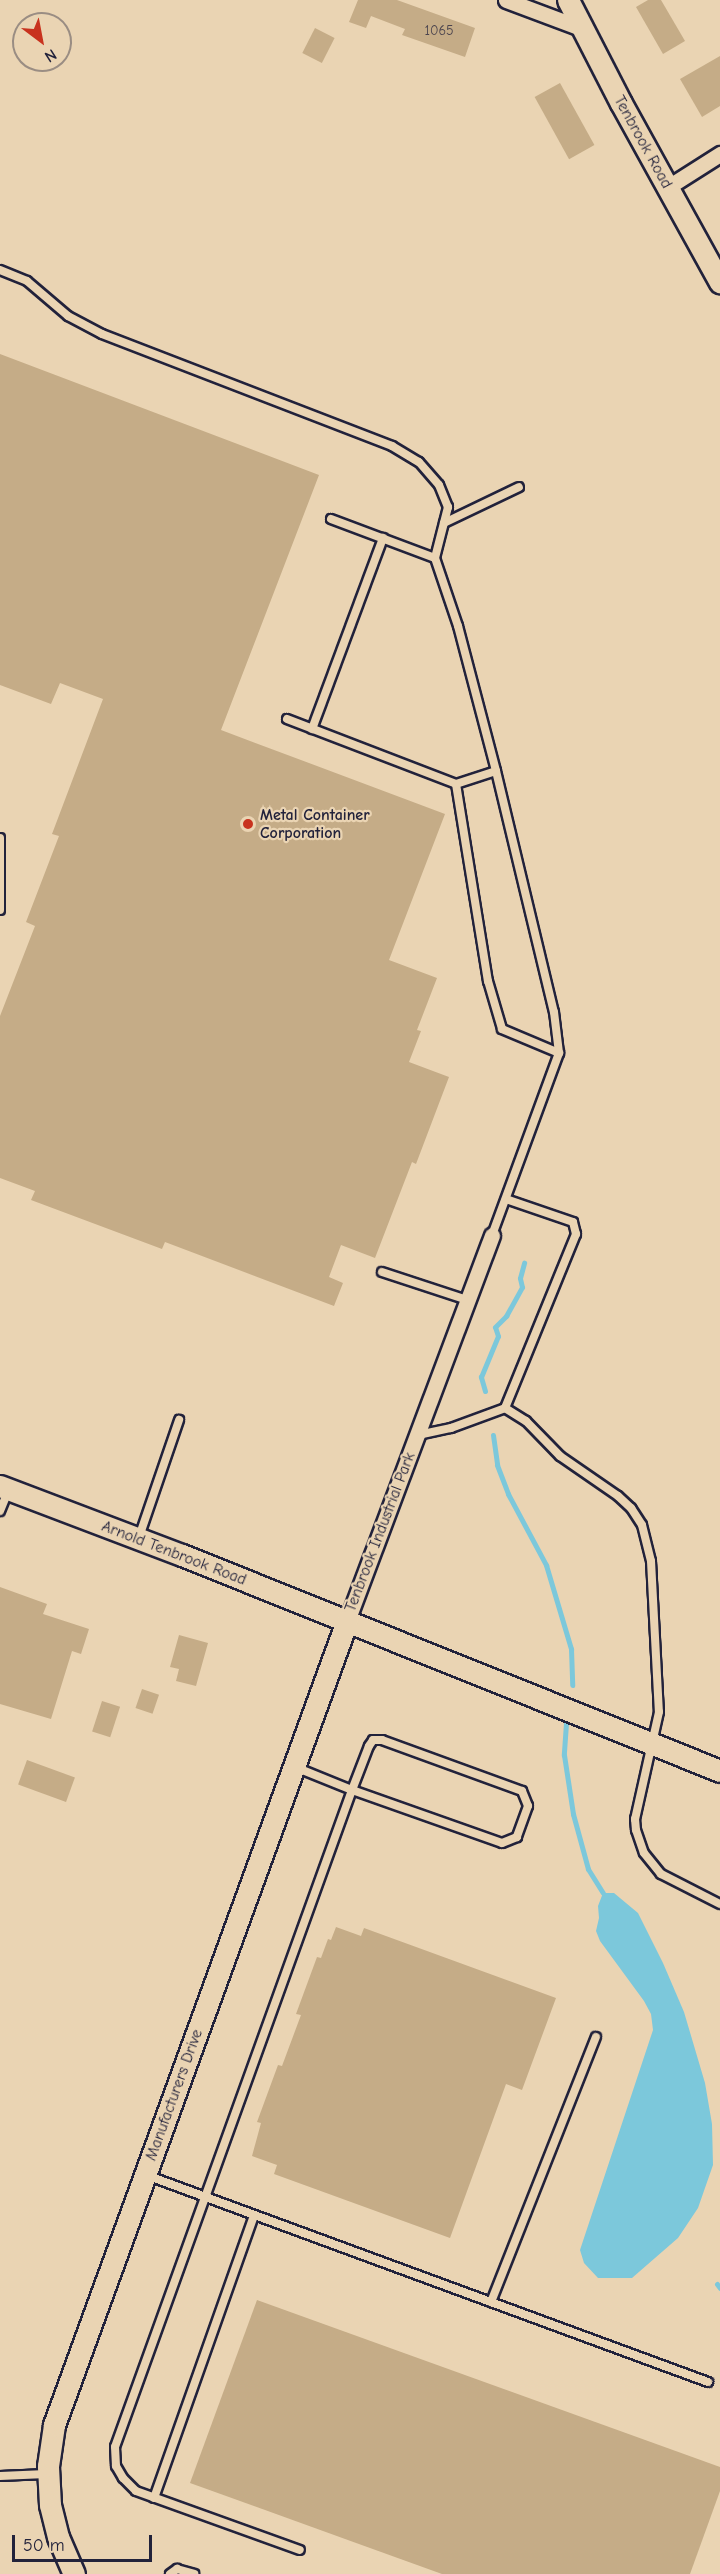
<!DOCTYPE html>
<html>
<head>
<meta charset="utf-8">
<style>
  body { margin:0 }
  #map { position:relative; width:720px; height:2574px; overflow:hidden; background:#ead4b3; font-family:"Comic Neue",sans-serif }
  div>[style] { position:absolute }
  .water>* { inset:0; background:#7cc8db }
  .stream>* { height:5px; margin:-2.5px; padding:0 2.5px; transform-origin:2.5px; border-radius:2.5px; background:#7cc8db }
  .building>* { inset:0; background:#c5ac87; transform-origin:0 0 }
  .roads { filter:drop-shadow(2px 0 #22223b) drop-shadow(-2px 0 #22223b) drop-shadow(0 2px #22223b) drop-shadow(0 -2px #22223b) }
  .lane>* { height:8px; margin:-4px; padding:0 4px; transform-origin:4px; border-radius:4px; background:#ead4b3 }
  .street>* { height:15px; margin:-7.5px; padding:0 7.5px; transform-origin:7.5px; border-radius:7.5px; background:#ead4b3 }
  .secondary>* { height:21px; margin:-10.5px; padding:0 10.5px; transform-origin:10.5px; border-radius:10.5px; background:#ead4b3 }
  .dots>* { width:16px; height:16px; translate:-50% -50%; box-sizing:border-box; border:3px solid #ead4b3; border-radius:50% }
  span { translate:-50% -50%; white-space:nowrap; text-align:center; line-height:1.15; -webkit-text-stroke:4.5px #ead4b3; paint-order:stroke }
  .number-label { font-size:14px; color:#4b444e }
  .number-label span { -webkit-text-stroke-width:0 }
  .street-label { font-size:16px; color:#22223b }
  .poi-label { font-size:16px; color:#22223b; font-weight:700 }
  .left { translate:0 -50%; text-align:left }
  .north { position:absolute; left:12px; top:12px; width:60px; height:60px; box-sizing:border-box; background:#ead4b3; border:2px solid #9a8d83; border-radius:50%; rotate:148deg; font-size:16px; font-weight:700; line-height:24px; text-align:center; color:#22223b }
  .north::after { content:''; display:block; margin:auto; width:21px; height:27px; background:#c8321e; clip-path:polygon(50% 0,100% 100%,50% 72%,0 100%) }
  .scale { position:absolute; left:12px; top:2535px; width:140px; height:27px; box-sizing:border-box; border:3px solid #22223b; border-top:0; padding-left:8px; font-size:18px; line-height:21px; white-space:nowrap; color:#22223b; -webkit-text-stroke:4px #ead4b3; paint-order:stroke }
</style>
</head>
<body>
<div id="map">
  <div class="water">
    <div style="clip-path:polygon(603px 1893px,614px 1893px,638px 1913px,663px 1963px,684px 2012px,705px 2083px,712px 2124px,713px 2165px,698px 2208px,678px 2238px,632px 2278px,598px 2278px,584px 2263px,580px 2250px,653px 2030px,651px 2014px,644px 2001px,600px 1941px,596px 1931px,599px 1918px,598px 1906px)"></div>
  </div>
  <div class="stream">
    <div style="left:485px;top:1391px;width:15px;rotate:-106deg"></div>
    <div style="left:481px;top:1377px;width:44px;rotate:-67.5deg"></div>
    <div style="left:498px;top:1336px;width:9px;rotate:-108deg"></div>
    <div style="left:495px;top:1327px;width:16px;rotate:-45deg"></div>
    <div style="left:506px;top:1316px;width:33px;rotate:-61deg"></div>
    <div style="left:522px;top:1287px;width:9px;rotate:-103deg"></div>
    <div style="left:520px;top:1278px;width:16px;rotate:-75deg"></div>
    <div style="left:493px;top:1435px;width:30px;rotate:82deg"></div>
    <div style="left:497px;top:1465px;width:31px;rotate:69deg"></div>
    <div style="left:508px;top:1494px;width:81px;rotate:61.8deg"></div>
    <div style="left:546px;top:1565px;width:88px;rotate:73.4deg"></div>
    <div style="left:571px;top:1649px;width:36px;rotate:88deg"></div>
    <div style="left:566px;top:1723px;width:32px;rotate:94deg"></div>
    <div style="left:564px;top:1755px;width:60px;rotate:81.3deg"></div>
    <div style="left:573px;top:1814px;width:57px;rotate:74.7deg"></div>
    <div style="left:588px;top:1869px;width:28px;rotate:58deg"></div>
    <div style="left:717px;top:2284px;width:5px;rotate:53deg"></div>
  </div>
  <div class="building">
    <div style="clip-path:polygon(358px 0,397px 0,475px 28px,465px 57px,402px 35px,405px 29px,371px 16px,366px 28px,349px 22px)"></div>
    <div style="clip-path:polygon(648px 0,661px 0,685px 41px,663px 54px,636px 7px)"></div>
    <div style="left:315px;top:28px;width:22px;height:28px;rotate:27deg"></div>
    <div style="clip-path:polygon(720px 56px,720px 106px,702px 117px,680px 79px)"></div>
    <div style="left:560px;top:83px;width:71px;height:29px;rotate:61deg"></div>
    <div style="clip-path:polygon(0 354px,319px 475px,221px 730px,445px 814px,389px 960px,437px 978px,417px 1030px,421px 1031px,409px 1062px,449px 1077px,416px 1164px,412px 1162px,375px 1258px,341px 1245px,329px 1277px,343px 1283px,334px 1306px,165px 1242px,162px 1249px,31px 1200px,35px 1191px,0 1178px,0 1016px,35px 926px,26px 922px,59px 836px,52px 834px,103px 699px,60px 683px,51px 704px,0 685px)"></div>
    <div style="clip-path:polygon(0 1587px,47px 1604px,43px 1614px,89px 1629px,81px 1654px,72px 1651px,51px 1719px,0 1704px)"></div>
    <div style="clip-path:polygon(179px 1635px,208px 1643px,196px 1686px,176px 1681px,179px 1669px,170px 1667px)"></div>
    <div style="left:142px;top:1689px;width:18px;height:20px;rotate:19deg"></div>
    <div style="left:102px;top:1701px;width:19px;height:32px;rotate:18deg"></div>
    <div style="left:27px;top:1760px;width:51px;height:26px;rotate:20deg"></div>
    <div style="clip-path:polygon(336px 1927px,361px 1936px,364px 1928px,556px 1998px,522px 2090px,506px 2084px,450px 2238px,274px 2174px,277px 2165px,252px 2156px,261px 2123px,257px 2122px,278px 2065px,282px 2066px,301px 2015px,296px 2014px,317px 1957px,321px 1958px,328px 1939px,331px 1940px)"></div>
    <div style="clip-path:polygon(257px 2300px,720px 2467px,720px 2491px,690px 2574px,442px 2574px,190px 2483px)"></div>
  </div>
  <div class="roads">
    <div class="lane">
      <div style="left:0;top:270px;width:29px;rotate:22deg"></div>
      <div style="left:27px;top:281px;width:54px;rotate:40.5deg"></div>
      <div style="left:68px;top:316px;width:38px;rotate:28deg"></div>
      <div style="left:102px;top:334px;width:311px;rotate:21.1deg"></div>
      <div style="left:392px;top:446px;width:31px;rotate:31deg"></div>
      <div style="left:419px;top:462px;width:30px;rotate:49deg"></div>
      <div style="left:439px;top:485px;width:24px;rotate:68deg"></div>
      <div style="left:448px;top:507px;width:53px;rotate:104.3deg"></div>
      <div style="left:435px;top:558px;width:72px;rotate:71.3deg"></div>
      <div style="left:458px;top:626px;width:150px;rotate:75.3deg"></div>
      <div style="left:496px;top:771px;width:248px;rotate:76.5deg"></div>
      <div style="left:554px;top:1012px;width:41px;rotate:83deg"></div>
      <div style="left:559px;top:1053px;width:194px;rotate:110.2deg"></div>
      <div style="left:331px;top:519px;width:111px;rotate:20.6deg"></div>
      <div style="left:444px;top:523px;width:83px;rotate:-25.6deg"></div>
      <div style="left:287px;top:719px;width:181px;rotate:21deg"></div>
      <div style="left:456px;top:784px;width:42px;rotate:-18deg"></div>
      <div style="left:312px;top:729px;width:204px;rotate:-69.6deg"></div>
      <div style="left:456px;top:784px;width:200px;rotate:80.8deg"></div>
      <div style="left:488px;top:981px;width:50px;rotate:73.7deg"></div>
      <div style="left:502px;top:1029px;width:62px;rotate:22.8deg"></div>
      <div style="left:0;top:838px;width:72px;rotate:90deg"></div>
      <div style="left:382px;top:1272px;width:89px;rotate:18.2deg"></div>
      <div style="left:505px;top:1408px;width:188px;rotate:-67.8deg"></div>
      <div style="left:576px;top:1234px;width:12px;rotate:-104deg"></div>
      <div style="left:573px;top:1222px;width:71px;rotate:-161.1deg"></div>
      <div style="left:418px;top:1435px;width:34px;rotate:-12deg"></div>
      <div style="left:451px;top:1428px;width:58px;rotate:-20.3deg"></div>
      <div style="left:505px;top:1408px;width:25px;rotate:32deg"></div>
      <div style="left:526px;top:1421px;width:49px;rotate:45.8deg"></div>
      <div style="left:560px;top:1456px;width:70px;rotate:34.6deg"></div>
      <div style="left:618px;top:1496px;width:18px;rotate:43deg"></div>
      <div style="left:631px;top:1508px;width:20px;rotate:57deg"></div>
      <div style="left:642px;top:1525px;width:37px;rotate:76deg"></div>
      <div style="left:651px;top:1561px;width:151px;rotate:87deg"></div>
      <div style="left:659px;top:1712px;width:110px;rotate:102.6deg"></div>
      <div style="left:635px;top:1819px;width:11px;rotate:85deg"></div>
      <div style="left:636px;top:1830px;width:24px;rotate:71deg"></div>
      <div style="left:644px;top:1853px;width:27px;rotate:51deg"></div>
      <div style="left:661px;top:1874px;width:66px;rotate:27deg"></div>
      <div style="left:0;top:1511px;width:22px;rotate:-68deg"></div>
      <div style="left:139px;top:1537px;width:124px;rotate:-71.1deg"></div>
      <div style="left:373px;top:1740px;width:9px"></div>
      <div style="left:382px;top:1740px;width:149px;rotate:20deg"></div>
      <div style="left:522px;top:1791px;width:16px;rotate:68deg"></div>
      <div style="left:528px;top:1806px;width:33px;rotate:110deg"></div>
      <div style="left:517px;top:1837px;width:16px;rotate:158deg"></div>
      <div style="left:502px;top:1843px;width:159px;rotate:-160.5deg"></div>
      <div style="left:352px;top:1790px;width:47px;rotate:-68.9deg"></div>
      <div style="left:369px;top:1746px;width:7px;rotate:-56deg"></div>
      <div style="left:295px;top:1767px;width:61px;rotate:22deg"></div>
      <div style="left:352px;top:1790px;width:698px;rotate:109.84deg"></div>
      <div style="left:115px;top:2447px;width:19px;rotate:87deg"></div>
      <div style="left:116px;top:2466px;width:14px;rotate:60deg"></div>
      <div style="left:123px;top:2478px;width:18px;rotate:45deg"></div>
      <div style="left:136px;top:2491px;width:174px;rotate:19.8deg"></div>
      <div style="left:146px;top:2175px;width:599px;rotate:20.22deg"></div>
      <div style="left:491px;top:2302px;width:285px;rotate:-68.4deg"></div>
      <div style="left:0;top:2476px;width:46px;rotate:-2.5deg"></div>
      <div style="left:154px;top:2498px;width:300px;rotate:-70.5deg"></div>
      <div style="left:170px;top:2574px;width:9px;rotate:-36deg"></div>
      <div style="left:177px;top:2569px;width:18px;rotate:16deg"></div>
    </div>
    <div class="street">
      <div style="left:506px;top:0;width:82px;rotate:20.6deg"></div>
      <div style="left:668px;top:187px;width:62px;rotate:-32.4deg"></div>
      <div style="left:347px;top:1621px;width:412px;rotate:-69.4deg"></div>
    </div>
    <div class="secondary">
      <div style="left:568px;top:0;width:116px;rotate:62.8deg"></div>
      <div style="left:621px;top:103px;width:205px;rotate:61.1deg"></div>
      <div style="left:0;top:1486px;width:195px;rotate:20.8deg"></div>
      <div style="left:182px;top:1555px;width:580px;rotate:21.87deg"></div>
      <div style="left:74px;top:2574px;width:40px;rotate:-113.4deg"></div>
      <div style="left:58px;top:2537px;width:33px;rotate:-104deg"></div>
      <div style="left:50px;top:2505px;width:39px;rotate:-93deg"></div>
      <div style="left:48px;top:2466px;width:41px;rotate:-81.7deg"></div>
      <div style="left:54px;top:2425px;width:856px;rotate:-69.98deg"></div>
    </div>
  </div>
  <div class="dots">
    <div style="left:248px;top:824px;background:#c8321e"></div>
  </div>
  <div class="number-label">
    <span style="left:439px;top:31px">1065</span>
  </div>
  <div class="street-label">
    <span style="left:643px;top:142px;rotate:61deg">Tenbrook Road</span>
    <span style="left:380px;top:1532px;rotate:-69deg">Tenbrook Industrial Park</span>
    <span style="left:174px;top:1553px;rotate:21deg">Arnold Tenbrook Road</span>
    <span style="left:174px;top:2095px;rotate:-70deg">Manufacturers Drive</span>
  </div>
  <div class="poi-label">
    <span class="left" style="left:260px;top:824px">Metal Container<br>Corporation</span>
  </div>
  <div class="north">N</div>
  <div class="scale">50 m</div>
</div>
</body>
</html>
